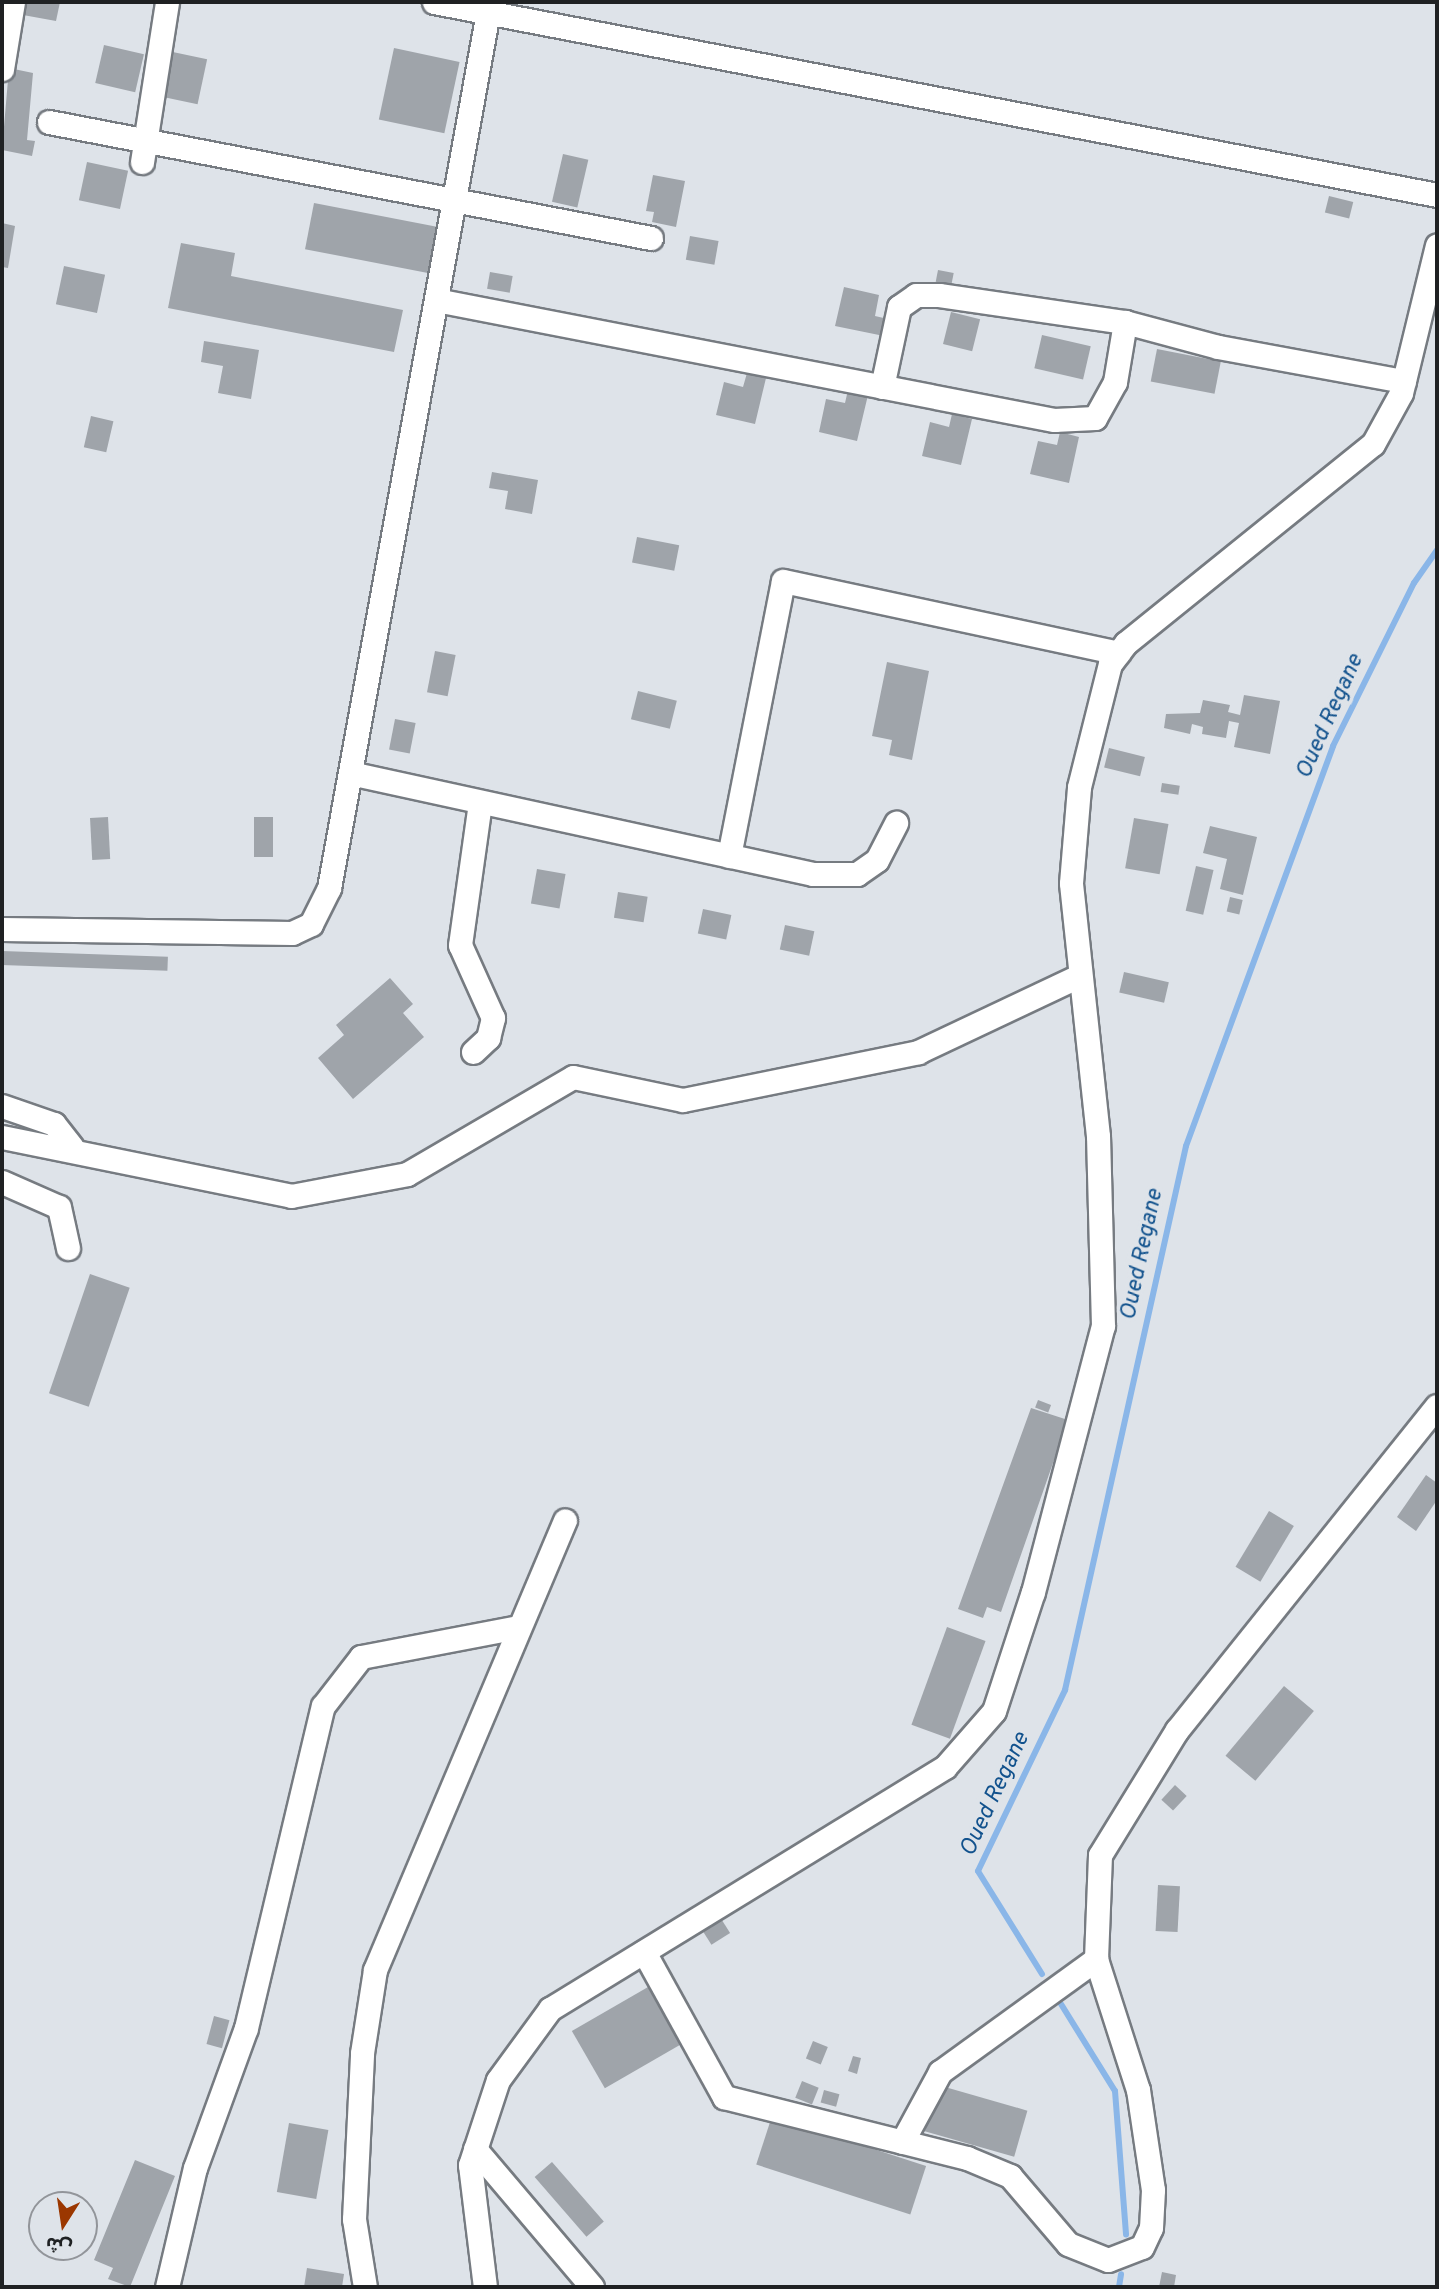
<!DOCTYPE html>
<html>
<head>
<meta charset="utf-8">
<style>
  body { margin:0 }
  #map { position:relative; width:1439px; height:2289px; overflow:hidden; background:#dee3e9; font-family:Overpass,"Noto Sans Arabic",sans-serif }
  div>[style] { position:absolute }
  .stream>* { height:6px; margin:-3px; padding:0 3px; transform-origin:3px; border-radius:3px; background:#8ab6e8 }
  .building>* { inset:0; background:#9fa4aa; transform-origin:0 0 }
  .roads { filter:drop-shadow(2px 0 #767b81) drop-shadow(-2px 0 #767b81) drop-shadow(0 2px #767b81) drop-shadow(0 -2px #767b81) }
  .minor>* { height:23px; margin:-11.5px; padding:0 11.5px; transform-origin:11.5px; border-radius:11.5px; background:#fff }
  span { translate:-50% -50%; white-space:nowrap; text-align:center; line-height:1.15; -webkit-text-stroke:7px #dee3e9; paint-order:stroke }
  .water-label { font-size:23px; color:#12528d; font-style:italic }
  .frame { position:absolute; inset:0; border:4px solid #1f2123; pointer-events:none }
  .north { position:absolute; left:28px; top:2191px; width:70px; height:70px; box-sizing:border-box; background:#dee3e9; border:2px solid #92959a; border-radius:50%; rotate:192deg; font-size:19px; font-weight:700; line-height:28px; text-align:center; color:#1f2123 }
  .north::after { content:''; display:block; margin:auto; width:24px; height:32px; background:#9b3700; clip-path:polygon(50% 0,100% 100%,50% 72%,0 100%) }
</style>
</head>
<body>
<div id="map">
  <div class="stream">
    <div style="left:1042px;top:1974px;width:121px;rotate:-121.9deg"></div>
    <div style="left:978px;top:1871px;width:201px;rotate:-64.3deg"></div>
    <div style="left:1065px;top:1690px;width:557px;rotate:-77.46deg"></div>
    <div style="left:1186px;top:1146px;width:426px;rotate:-69.8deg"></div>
    <div style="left:1333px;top:746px;width:182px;rotate:-63.6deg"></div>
    <div style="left:1414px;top:583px;width:40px;rotate:-55.1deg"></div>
    <div style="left:1061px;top:2004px;width:102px;rotate:58.2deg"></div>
    <div style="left:1115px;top:2091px;width:144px;rotate:85.6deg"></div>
    <div style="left:1119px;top:2287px;width:13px;rotate:-81deg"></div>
  </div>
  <div class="building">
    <div style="clip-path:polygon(25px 2px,60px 2px,56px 21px,23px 15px)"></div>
    <div style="left:104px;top:45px;width:41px;height:39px;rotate:13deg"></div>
    <div style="left:394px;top:48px;width:67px;height:73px;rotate:12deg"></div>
    <div style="left:168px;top:51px;width:40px;height:46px;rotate:12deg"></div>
    <div style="clip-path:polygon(9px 68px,33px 73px,27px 140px,35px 141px,32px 156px,2px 150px)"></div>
    <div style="left:563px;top:154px;width:26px;height:49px;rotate:13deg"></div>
    <div style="left:87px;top:162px;width:42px;height:39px;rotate:12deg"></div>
    <div style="clip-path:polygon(653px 175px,685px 181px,676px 227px,652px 222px,654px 212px,646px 211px)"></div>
    <div style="left:1329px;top:196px;width:25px;height:17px;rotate:14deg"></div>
    <div style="left:314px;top:203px;width:129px;height:47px;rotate:11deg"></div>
    <div style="clip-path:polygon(2px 223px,15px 226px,8px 268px,2px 267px)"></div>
    <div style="left:690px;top:236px;width:29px;height:24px;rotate:10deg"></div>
    <div style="clip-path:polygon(181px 243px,235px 253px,231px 276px,403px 310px,394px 352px,168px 308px)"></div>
    <div style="left:64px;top:266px;width:42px;height:39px;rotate:12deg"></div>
    <div style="left:938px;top:270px;width:16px;height:12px;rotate:11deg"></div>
    <div style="left:490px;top:272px;width:23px;height:17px;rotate:10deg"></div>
    <div style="clip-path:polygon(844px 287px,879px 295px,875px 316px,888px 319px,884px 336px,835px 326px)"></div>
    <div style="left:951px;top:312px;width:30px;height:33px;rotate:14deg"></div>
    <div style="left:1042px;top:335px;width:50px;height:34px;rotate:13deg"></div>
    <div style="clip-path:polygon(204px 341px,259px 350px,251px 399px,218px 393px,223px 366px,201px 362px)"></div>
    <div style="left:1157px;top:349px;width:65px;height:33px;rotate:11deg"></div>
    <div style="clip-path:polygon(747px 373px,766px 378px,755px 424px,716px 415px,724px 382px,743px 387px)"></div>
    <div style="clip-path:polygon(848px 390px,868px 395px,857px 441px,819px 432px,826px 399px,845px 403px)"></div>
    <div style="clip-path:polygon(952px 414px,972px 419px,961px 465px,922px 456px,930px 422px,949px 427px)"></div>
    <div style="left:91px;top:416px;width:23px;height:32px;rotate:13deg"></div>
    <div style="clip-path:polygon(1060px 432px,1079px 437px,1069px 483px,1030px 474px,1038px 441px,1057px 445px)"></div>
    <div style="clip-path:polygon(492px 472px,538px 480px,532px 514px,505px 509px,508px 491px,489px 488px)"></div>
    <div style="left:637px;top:537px;width:43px;height:26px;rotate:11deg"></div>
    <div style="left:435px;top:651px;width:21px;height:42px;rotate:11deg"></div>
    <div style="clip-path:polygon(887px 662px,929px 671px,912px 760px,889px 755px,892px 740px,872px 736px)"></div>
    <div style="left:638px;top:691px;width:40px;height:29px;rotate:14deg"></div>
    <div style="clip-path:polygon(1244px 695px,1280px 701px,1270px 754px,1234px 747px,1239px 723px,1229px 721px,1226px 738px,1202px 734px,1203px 727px,1192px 724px,1190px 734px,1164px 728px,1166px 714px,1200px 713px,1203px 700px,1230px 705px,1228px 712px,1240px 715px)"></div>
    <div style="left:395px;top:719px;width:21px;height:31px;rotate:11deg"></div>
    <div style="left:1109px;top:748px;width:37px;height:20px;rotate:14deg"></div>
    <div style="left:1162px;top:783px;width:18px;height:9px;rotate:9deg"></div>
    <div style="left:108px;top:817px;width:42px;height:18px;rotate:87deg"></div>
    <div style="left:254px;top:817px;width:19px;height:40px"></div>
    <div style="left:1134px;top:818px;width:35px;height:51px;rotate:10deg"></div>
    <div style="clip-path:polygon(1210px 826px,1257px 837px,1243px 895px,1220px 889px,1227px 859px,1203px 853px)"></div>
    <div style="left:1196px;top:866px;width:18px;height:46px;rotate:13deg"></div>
    <div style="left:537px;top:869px;width:29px;height:35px;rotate:10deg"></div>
    <div style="left:618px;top:892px;width:30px;height:26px;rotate:9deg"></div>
    <div style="left:1230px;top:897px;width:13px;height:15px;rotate:13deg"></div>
    <div style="left:703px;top:909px;width:29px;height:25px;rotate:12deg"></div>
    <div style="left:785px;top:925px;width:30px;height:25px;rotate:12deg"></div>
    <div style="left:2px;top:951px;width:166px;height:14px;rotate:2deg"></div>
    <div style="left:1124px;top:972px;width:46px;height:21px;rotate:13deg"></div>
    <div style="clip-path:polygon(390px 978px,413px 1004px,403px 1013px,424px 1037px,353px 1099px,318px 1058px,344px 1035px,336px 1025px)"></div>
    <div style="left:90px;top:1274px;width:42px;height:126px;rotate:19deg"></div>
    <div style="left:1038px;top:1400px;width:14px;height:8px;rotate:21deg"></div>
    <div style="clip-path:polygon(1031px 1408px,1068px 1420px,1001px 1612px,987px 1607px,983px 1618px,958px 1609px)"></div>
    <div style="clip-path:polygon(1426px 1475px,1437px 1483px,1437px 1500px,1416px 1531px,1397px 1517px)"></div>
    <div style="left:1269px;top:1511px;width:29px;height:65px;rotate:31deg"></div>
    <div style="left:947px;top:1627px;width:41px;height:104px;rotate:20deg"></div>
    <div style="left:1284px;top:1686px;width:39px;height:91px;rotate:40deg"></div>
    <div style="left:1175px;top:1785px;width:16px;height:20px;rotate:43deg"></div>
    <div style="left:1158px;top:1885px;width:22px;height:46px;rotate:3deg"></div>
    <div style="left:720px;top:1917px;width:19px;height:22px;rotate:58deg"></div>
    <div style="left:655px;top:1983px;width:66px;height:96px;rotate:60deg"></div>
    <div style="left:214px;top:2016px;width:16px;height:29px;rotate:15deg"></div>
    <div style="left:813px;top:2041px;width:16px;height:19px;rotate:22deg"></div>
    <div style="clip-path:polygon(853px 2056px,861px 2058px,857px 2074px,848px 2071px)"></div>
    <div style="left:802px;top:2081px;width:18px;height:18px;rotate:22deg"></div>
    <div style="left:938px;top:2085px;width:93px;height:48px;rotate:16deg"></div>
    <div style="left:824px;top:2090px;width:16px;height:13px;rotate:15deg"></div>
    <div style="left:772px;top:2116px;width:162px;height:51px;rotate:18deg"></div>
    <div style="left:289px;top:2123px;width:40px;height:70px;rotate:10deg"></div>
    <div style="clip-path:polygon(135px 2160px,175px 2176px,130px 2287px,108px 2279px,113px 2268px,94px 2260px)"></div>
    <div style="left:552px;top:2162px;width:79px;height:23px;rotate:49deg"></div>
    <div style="clip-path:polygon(307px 2268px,344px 2274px,342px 2287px,304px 2287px)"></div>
    <div style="clip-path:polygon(1162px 2272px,1176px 2275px,1174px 2287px,1159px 2287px)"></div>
  </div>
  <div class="roads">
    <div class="minor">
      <div style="left:434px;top:2px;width:1021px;rotate:10.89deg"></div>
      <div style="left:2px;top:69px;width:68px;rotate:-80.7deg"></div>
      <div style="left:49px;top:122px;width:613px;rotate:10.91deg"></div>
      <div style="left:142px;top:162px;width:162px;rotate:-81.1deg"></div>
      <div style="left:436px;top:300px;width:630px;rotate:10.99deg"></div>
      <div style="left:1054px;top:420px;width:41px;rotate:-2.8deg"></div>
      <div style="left:1095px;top:418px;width:41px;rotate:-60.9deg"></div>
      <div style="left:1115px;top:382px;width:61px;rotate:-80.5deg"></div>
      <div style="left:882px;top:387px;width:82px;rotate:-78deg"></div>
      <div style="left:899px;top:307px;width:21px;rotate:-35deg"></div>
      <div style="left:916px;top:295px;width:23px"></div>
      <div style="left:939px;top:295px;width:188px;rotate:8.3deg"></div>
      <div style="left:1125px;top:322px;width:96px;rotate:15deg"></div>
      <div style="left:1218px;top:347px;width:189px;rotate:10.4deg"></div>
      <div style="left:350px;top:773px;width:474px;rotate:12.3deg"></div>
      <div style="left:813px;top:874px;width:44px"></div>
      <div style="left:857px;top:874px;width:24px;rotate:-35deg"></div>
      <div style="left:877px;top:860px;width:42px;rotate:-62.8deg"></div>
      <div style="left:729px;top:856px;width:280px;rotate:-78.9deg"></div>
      <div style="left:783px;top:581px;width:343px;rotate:12.1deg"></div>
      <div style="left:2px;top:929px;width:290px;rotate:0.8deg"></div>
      <div style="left:292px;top:933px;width:21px;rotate:-25deg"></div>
      <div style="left:311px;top:924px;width:40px;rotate:-63.4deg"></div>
      <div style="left:329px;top:888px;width:890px;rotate:-79.71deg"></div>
      <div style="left:473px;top:1052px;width:21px;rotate:-43deg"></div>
      <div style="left:488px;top:1038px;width:21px;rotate:-76deg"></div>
      <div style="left:493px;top:1018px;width:80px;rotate:-114.3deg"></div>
      <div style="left:460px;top:945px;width:144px;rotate:-82deg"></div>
      <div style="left:2px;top:1106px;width:55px;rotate:19.1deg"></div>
      <div style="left:54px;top:1124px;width:29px;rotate:52deg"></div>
      <div style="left:2px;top:1137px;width:295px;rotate:11.5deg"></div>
      <div style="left:291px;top:1196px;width:118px;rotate:-10.7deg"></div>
      <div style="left:407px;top:1174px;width:192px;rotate:-30.3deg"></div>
      <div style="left:573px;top:1077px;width:112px;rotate:11.8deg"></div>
      <div style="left:683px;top:1100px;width:240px;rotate:-11.5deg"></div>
      <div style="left:918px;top:1052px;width:176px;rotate:-25.3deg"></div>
      <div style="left:2px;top:1182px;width:62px;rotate:23.7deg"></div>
      <div style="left:59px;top:1207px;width:42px;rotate:77.6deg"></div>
      <div style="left:644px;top:1952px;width:166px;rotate:61.1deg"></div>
      <div style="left:724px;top:2097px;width:251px;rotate:14.1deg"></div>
      <div style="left:967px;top:2158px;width:47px;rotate:22.7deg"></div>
      <div style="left:1010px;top:2176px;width:89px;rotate:49.5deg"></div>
      <div style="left:1068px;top:2244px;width:43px;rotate:21.8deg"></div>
      <div style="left:1108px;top:2260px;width:36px;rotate:-21deg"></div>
      <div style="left:1142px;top:2247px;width:21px;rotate:-65deg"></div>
      <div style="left:1151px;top:2228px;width:38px;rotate:-87deg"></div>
      <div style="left:1153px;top:2190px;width:101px;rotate:-98.5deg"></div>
      <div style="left:1138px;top:2090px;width:138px;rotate:-107.8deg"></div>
      <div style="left:1096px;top:1959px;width:104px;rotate:-87.8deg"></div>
      <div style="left:1100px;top:1855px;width:147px;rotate:-58.4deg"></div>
      <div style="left:1177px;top:1730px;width:415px;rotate:-51.3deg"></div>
      <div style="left:902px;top:2142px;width:80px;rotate:-61.5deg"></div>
      <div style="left:940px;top:2072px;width:193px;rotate:-35.9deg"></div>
      <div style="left:475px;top:2149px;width:181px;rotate:49.7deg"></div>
      <div style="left:167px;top:2287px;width:122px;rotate:-76.8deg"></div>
      <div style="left:195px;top:2168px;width:149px;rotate:-70deg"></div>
      <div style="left:246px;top:2028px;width:331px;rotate:-76.6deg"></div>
      <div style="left:323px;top:1706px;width:62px;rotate:-52.2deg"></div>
      <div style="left:361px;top:1657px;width:160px;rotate:-10.8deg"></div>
      <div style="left:365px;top:2287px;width:69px;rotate:-99.2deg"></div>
      <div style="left:354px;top:2219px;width:166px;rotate:-87.2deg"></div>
      <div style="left:362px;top:2053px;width:84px;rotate:-81.1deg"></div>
      <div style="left:375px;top:1970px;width:488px;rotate:-67.1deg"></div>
      <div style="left:485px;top:2287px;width:123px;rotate:-97deg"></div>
      <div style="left:470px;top:2165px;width:89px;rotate:-71.8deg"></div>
      <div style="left:498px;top:2080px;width:88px;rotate:-53.8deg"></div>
      <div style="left:550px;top:2009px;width:463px;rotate:-31.5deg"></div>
      <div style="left:945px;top:1767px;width:74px;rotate:-48.8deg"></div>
      <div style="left:994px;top:1711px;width:125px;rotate:-71.9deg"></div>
      <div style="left:1033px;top:1592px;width:275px;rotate:-75.3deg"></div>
      <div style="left:1103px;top:1326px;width:190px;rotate:-91.5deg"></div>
      <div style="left:1098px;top:1136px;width:254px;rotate:-96.1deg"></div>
      <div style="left:1071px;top:883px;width:96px;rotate:-85.2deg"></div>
      <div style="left:1079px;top:787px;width:127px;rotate:-75.9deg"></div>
      <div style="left:1110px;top:664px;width:26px;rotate:-53deg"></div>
      <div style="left:1126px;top:643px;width:317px;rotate:-38.9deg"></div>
      <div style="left:1373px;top:444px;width:58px;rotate:-61.2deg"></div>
      <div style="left:1401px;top:393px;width:152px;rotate:-76.3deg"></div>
    </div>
  </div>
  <div class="water-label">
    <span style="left:1331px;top:717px;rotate:-66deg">Oued Regane</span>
    <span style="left:1143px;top:1255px;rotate:-78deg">Oued Regane</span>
    <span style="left:996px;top:1795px;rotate:-65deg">Oued Regane</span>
  </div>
  <div class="frame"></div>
  <div class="north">ش</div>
</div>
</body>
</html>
